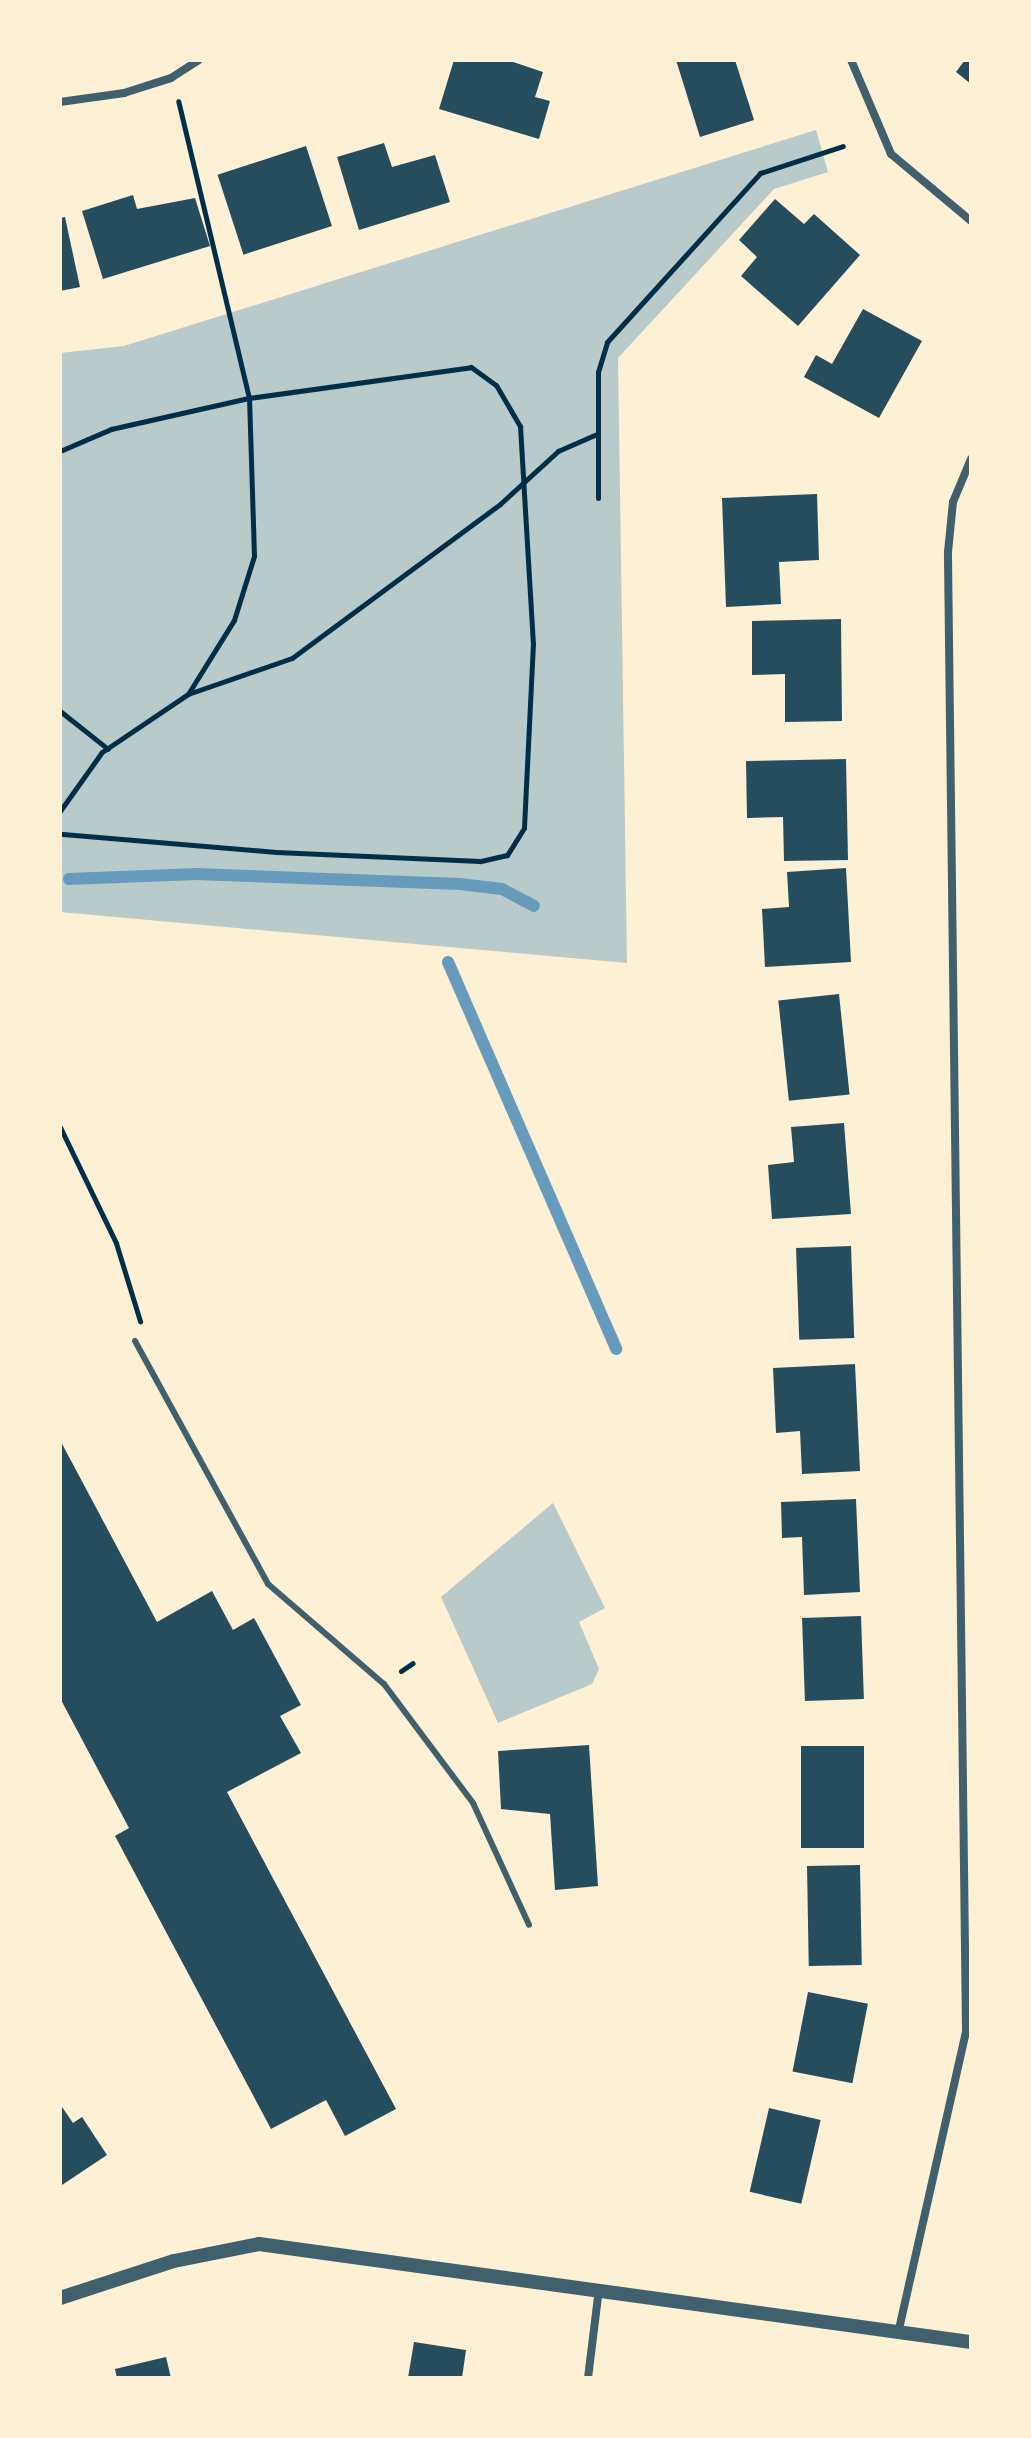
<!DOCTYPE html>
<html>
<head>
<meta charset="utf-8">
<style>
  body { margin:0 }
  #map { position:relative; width:1031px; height:2438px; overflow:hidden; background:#fdf0d5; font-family:Ubuntu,sans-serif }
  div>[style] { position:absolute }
  .green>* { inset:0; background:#b9caca }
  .stream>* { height:12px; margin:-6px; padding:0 6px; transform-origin:6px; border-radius:6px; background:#669bbc }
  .building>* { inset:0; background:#264d5e; transform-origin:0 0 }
  .path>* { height:5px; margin:-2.5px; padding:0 2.5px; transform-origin:2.5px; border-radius:2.5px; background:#003049 }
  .service>* { height:6px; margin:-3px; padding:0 3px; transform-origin:3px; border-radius:3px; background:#3f606c }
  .minor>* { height:8px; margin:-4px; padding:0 4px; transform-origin:4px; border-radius:4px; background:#3f606c }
  .tertiary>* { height:14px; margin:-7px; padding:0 7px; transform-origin:7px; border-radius:7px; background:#3f606c }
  span { translate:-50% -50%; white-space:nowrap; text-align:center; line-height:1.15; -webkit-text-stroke:7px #fdf0d5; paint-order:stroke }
  .frame { position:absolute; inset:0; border:62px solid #fdf0d5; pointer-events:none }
</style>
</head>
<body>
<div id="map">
  <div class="green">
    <div style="clip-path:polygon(816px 130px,828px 172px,774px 189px,618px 358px,627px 963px,60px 912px,60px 353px,124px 346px)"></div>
    <div style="clip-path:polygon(553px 1503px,605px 1608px,579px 1622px,599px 1669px,592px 1684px,498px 1723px,441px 1597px)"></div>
  </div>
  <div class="stream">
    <div style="left:69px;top:879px;width:128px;rotate:-2.2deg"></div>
    <div style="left:197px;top:874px;width:263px;rotate:2.2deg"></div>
    <div style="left:460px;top:884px;width:42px;rotate:6.8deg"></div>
    <div style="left:502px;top:889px;width:36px;rotate:28deg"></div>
    <div style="left:448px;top:962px;width:422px;rotate:66.5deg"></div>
  </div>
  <div class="building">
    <div style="clip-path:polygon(454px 60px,507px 60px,543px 72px,535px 97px,550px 101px,539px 139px,439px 109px)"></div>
    <div style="clip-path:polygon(676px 60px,735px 60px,754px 120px,700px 137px)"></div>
    <div style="clip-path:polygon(965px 60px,971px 60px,971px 84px,956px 72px)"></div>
    <div style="clip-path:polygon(384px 143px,392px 167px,435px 155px,450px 202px,359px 230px,337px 157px)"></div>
    <div style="left:306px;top:146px;width:84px;height:93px;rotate:72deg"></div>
    <div style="clip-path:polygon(133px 195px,137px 209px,195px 198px,210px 246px,103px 279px,82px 211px)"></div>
    <div style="clip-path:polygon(775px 199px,804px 224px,814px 214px,860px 255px,798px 326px,741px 276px,757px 257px,739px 240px)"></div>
    <div style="clip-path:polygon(65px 217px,80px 287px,60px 291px,60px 218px)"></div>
    <div style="clip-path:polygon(863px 309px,922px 341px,879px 418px,804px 377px,816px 355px,832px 364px)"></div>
    <div style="clip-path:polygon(817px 494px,819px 560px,779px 562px,781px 604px,726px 607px,722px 498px)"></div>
    <div style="clip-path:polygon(841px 619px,842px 721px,785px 722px,785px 674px,752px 675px,752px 621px)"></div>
    <div style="clip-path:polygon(846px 759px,848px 860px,784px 861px,783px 817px,747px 818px,746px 761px)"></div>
    <div style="clip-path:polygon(846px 868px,851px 962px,765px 967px,762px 909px,789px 907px,787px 872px)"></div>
    <div style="left:839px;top:994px;width:101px;height:61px;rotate:84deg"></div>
    <div style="clip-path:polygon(844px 1123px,851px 1214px,772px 1219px,768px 1165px,794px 1162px,791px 1127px)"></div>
    <div style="left:851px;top:1246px;width:92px;height:55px;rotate:88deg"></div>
    <div style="clip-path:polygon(855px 1364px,860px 1471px,802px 1474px,800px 1431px,776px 1433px,773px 1368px)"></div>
    <div style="clip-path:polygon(60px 1440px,157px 1622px,212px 1591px,233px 1630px,254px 1618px,301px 1705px,280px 1716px,301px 1753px,227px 1792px,396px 2109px,345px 2136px,326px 2100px,271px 2129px,115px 1836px,129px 1828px,60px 1698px)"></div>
    <div style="clip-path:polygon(856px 1499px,860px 1592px,804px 1595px,802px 1537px,782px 1538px,781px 1502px)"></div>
    <div style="left:861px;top:1616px;width:83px;height:59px;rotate:88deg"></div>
    <div style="clip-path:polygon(589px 1745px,598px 1886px,555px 1890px,550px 1814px,501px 1809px,498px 1751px)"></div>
    <div style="left:801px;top:1746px;width:63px;height:102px"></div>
    <div style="left:860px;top:1865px;width:100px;height:53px;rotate:89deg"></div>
    <div style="left:808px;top:1992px;width:61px;height:81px;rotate:11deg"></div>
    <div style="clip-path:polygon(60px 2104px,73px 2123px,82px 2117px,107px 2155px,62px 2185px)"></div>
    <div style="left:769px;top:2108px;width:53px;height:86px;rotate:13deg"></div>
    <div style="clip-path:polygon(414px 2342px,466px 2350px,462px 2378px,408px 2378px)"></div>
    <div style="clip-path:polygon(166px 2357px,171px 2378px,117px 2378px,115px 2369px)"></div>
  </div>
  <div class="path">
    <div style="left:60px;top:451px;width:56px;rotate:-23.3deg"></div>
    <div style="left:111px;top:429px;width:141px;rotate:-12.7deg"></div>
    <div style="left:249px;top:398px;width:224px;rotate:-7.9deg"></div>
    <div style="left:471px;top:367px;width:31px;rotate:36deg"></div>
    <div style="left:496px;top:385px;width:48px;rotate:59.7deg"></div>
    <div style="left:520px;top:426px;width:217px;rotate:86.6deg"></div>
    <div style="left:533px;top:643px;width:185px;rotate:92.8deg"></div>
    <div style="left:524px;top:828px;width:32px;rotate:122deg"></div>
    <div style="left:507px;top:855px;width:28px;rotate:167deg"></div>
    <div style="left:480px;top:861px;width:204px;rotate:-177.5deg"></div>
    <div style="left:276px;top:852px;width:217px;rotate:-175.2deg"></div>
    <div style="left:598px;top:498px;width:126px;rotate:-90deg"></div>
    <div style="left:598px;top:372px;width:31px;rotate:-73deg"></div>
    <div style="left:607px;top:342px;width:228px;rotate:-47.8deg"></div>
    <div style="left:760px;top:173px;width:87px;rotate:-18deg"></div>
    <div style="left:188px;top:694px;width:110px;rotate:-19.1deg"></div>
    <div style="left:292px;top:658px;width:259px;rotate:-36.5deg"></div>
    <div style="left:500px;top:504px;width:79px;rotate:-42.4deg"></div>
    <div style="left:558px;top:451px;width:43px;rotate:-23.6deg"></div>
    <div style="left:60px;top:711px;width:61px;rotate:38.4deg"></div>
    <div style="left:60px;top:811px;width:72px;rotate:-54.6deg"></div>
    <div style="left:102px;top:752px;width:104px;rotate:-34deg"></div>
    <div style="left:188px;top:694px;width:87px;rotate:-58.1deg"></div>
    <div style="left:234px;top:620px;width:67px;rotate:-72.6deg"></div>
    <div style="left:254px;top:556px;width:158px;rotate:-91.8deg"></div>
    <div style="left:249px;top:398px;width:305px;rotate:-103.4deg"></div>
    <div style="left:60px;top:1127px;width:129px;rotate:64.2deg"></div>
    <div style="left:116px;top:1243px;width:82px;rotate:72.9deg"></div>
    <div style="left:401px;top:1671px;width:14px;rotate:-34deg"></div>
  </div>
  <div class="service">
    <div style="left:135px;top:1341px;width:277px;rotate:61.3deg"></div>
    <div style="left:268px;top:1584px;width:153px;rotate:40.8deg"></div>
    <div style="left:384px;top:1684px;width:149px;rotate:53.2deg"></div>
    <div style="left:473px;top:1803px;width:134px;rotate:65.3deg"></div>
  </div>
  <div class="minor">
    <div style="left:851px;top:60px;width:102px;rotate:66.9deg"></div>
    <div style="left:891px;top:154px;width:104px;rotate:39.9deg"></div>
    <div style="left:60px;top:102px;width:65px;rotate:-8deg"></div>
    <div style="left:124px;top:93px;width:49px;rotate:-17.7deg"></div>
    <div style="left:171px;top:78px;width:33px;rotate:-33deg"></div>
    <div style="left:899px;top:2329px;width:305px;rotate:-77.3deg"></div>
    <div style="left:966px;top:2031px;width:1479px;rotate:-90.7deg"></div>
    <div style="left:948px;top:552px;width:50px;rotate:-84.3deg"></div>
    <div style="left:953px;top:502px;width:47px;rotate:-67.3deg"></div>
    <div style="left:588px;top:2378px;width:90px;rotate:-83deg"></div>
  </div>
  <div class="tertiary">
    <div style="left:60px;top:2298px;width:120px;rotate:-18deg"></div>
    <div style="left:174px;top:2261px;width:87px;rotate:-11.3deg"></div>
    <div style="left:259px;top:2244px;width:719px;rotate:7.84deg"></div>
  </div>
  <div class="frame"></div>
</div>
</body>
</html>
